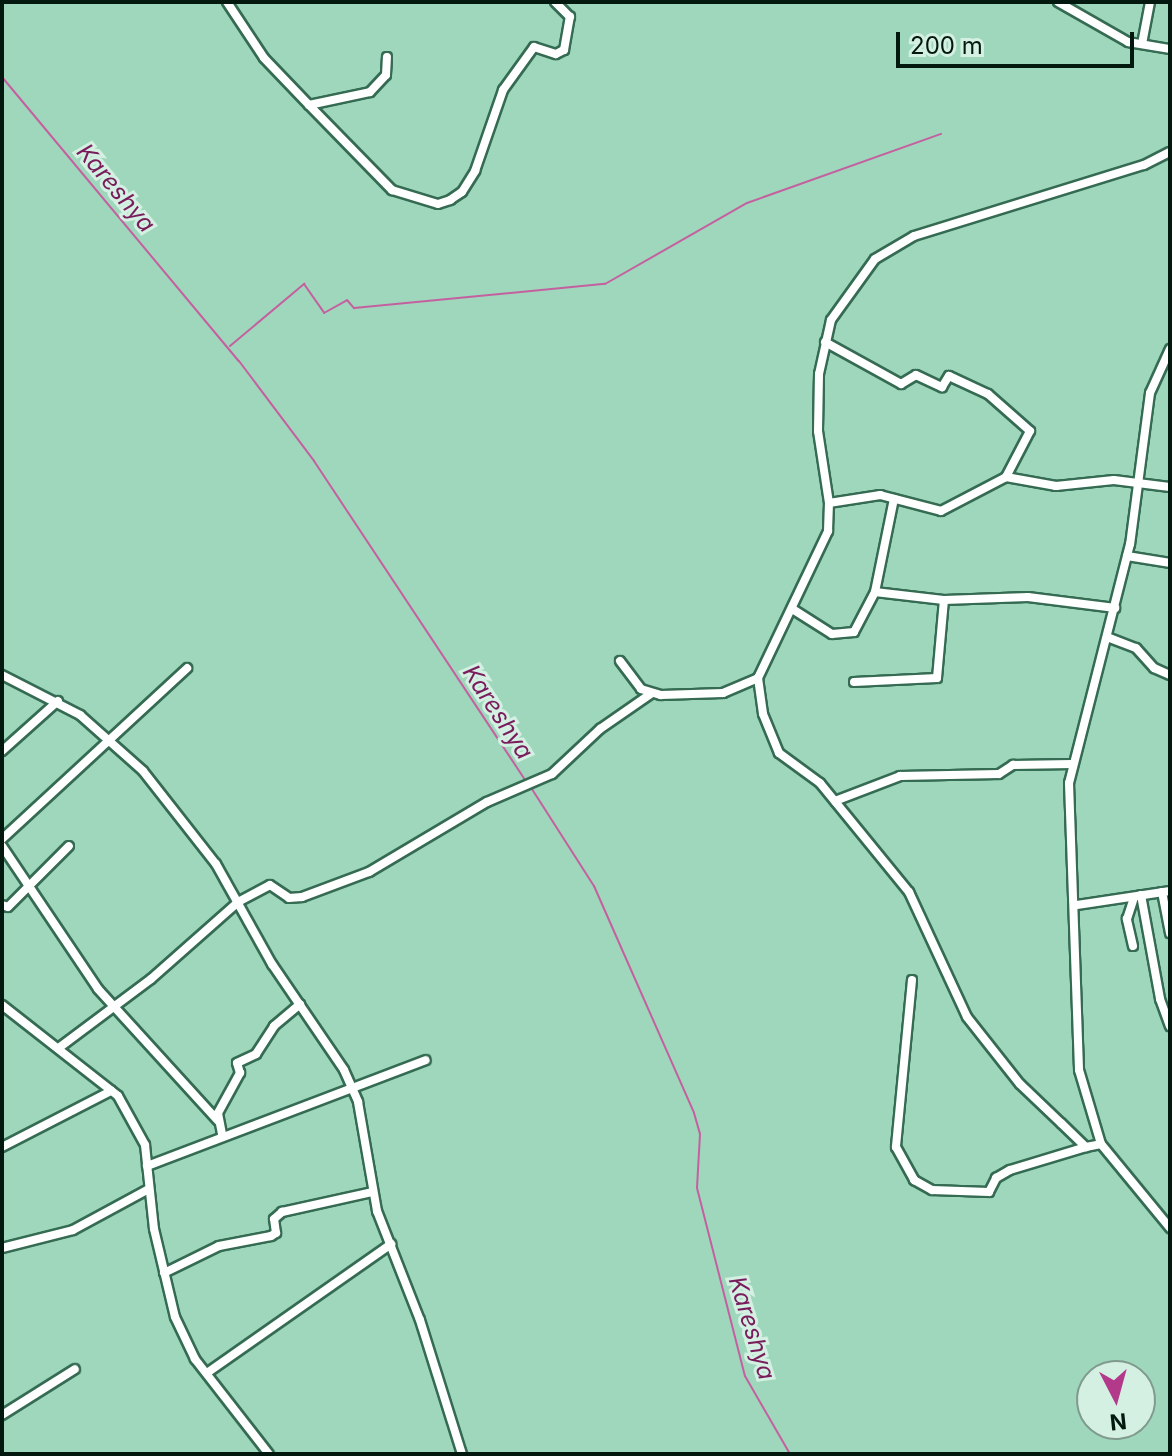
<!DOCTYPE html>
<html>
<head>
<meta charset="utf-8">
<style>
  body { margin:0 }
  #map { position:relative; width:1172px; height:1456px; overflow:hidden; background:#9ed7bb; font-family:Inter,sans-serif }
  div>[style] { position:absolute }
  .stream>* { height:2px; margin:-1px; padding:0 1px; transform-origin:1px; border-radius:1px; background:#c560a0 }
  .roads { filter:drop-shadow(2px 0 #356b53) drop-shadow(-2px 0 #356b53) drop-shadow(0 2px #356b53) drop-shadow(0 -2px #356b53) }
  .minor>* { height:8px; margin:-4px; padding:0 4px; transform-origin:4px; border-radius:4px; background:#fff }
  span { translate:-50% -50%; white-space:nowrap; text-align:center; line-height:1.15; -webkit-text-stroke:6px #d4f0e2; paint-order:stroke }
  .water-label { font-size:24px; color:#781c5b; font-style:italic }
  .frame { position:absolute; inset:0; border:4px solid #031910; pointer-events:none }
  .north { position:absolute; left:1076px; top:1360px; width:80px; height:80px; box-sizing:border-box; background:#d4f0e2; border:2px solid #809a8e; border-radius:50%; rotate:174deg; font-size:22px; font-weight:700; line-height:32px; text-align:center; color:#031910 }
  .north::after { content:''; display:block; margin:auto; width:28px; height:36px; background:#b3398b; clip-path:polygon(50% 0,100% 100%,50% 72%,0 100%) }
  .scale { position:absolute; left:896px; top:32px; width:238px; height:36px; box-sizing:border-box; border:4px solid #031910; border-top:0; padding-left:10px; font-size:24px; line-height:28px; white-space:nowrap; color:#031910; -webkit-text-stroke:6px #d4f0e2; paint-order:stroke }
</style>
</head>
<body>
<div id="map">
  <div class="stream">
    <div style="left:2px;top:77px;width:370px;rotate:50.2deg"></div>
    <div style="left:239px;top:361px;width:125px;rotate:53.1deg"></div>
    <div style="left:314px;top:461px;width:384px;rotate:56.5deg"></div>
    <div style="left:230px;top:346px;width:97px;rotate:-40deg"></div>
    <div style="left:304px;top:284px;width:35px;rotate:55deg"></div>
    <div style="left:324px;top:313px;width:26px;rotate:-29deg"></div>
    <div style="left:347px;top:300px;width:11px;rotate:49deg"></div>
    <div style="left:354px;top:308px;width:252px;rotate:-5.5deg"></div>
    <div style="left:605px;top:284px;width:163px;rotate:-29.7deg"></div>
    <div style="left:747px;top:203px;width:206px;rotate:-19.6deg"></div>
    <div style="left:530px;top:786px;width:119px;rotate:57.4deg"></div>
    <div style="left:594px;top:886px;width:248px;rotate:66.2deg"></div>
    <div style="left:694px;top:1113px;width:22px;rotate:74deg"></div>
    <div style="left:700px;top:1134px;width:54px;rotate:93.2deg"></div>
    <div style="left:697px;top:1188px;width:194px;rotate:75.7deg"></div>
    <div style="left:745px;top:1376px;width:90px;rotate:60deg"></div>
  </div>
  <div class="roads">
    <div class="minor">
      <div style="left:227px;top:2px;width:67px;rotate:56.5deg"></div>
      <div style="left:264px;top:58px;width:65px;rotate:46.2deg"></div>
      <div style="left:309px;top:105px;width:62px;rotate:-12deg"></div>
      <div style="left:370px;top:92px;width:23px;rotate:-47deg"></div>
      <div style="left:386px;top:75px;width:18px;rotate:-87deg"></div>
      <div style="left:1058px;top:2px;width:81px;rotate:29.7deg"></div>
      <div style="left:1128px;top:42px;width:43px;rotate:9.5deg"></div>
      <div style="left:1142px;top:44px;width:43px;rotate:-79.2deg"></div>
      <div style="left:309px;top:105px;width:119px;rotate:45.7deg"></div>
      <div style="left:392px;top:190px;width:48px;rotate:16.9deg"></div>
      <div style="left:438px;top:204px;width:13px;rotate:-18deg"></div>
      <div style="left:450px;top:200px;width:14px;rotate:-34deg"></div>
      <div style="left:462px;top:192px;width:25px;rotate:-58deg"></div>
      <div style="left:475px;top:171px;width:86px;rotate:-70.9deg"></div>
      <div style="left:503px;top:90px;width:53px;rotate:-54.2deg"></div>
      <div style="left:534px;top:47px;width:23px;rotate:18deg"></div>
      <div style="left:556px;top:54px;width:9px;rotate:-27deg"></div>
      <div style="left:564px;top:50px;width:34px;rotate:-80deg"></div>
      <div style="left:570px;top:17px;width:21px;rotate:-135deg"></div>
      <div style="left:825px;top:342px;width:87px;rotate:28.9deg"></div>
      <div style="left:901px;top:384px;width:17px;rotate:-31deg"></div>
      <div style="left:916px;top:375px;width:29px;rotate:25deg"></div>
      <div style="left:942px;top:387px;width:13px;rotate:-58deg"></div>
      <div style="left:949px;top:376px;width:43px;rotate:24.8deg"></div>
      <div style="left:988px;top:394px;width:56px;rotate:41.4deg"></div>
      <div style="left:1030px;top:431px;width:52px;rotate:117.6deg"></div>
      <div style="left:1170px;top:349px;width:48px;rotate:114.4deg"></div>
      <div style="left:1150px;top:393px;width:152px;rotate:97.5deg"></div>
      <div style="left:1130px;top:544px;width:247px;rotate:104.3deg"></div>
      <div style="left:1069px;top:783px;width:287px;rotate:88deg"></div>
      <div style="left:1079px;top:1070px;width:77px;rotate:73.4deg"></div>
      <div style="left:1101px;top:1144px;width:109px;rotate:50.6deg"></div>
      <div style="left:829px;top:503px;width:52px;rotate:-8.9deg"></div>
      <div style="left:880px;top:495px;width:63px;rotate:14.7deg"></div>
      <div style="left:941px;top:511px;width:73px;rotate:-27.6deg"></div>
      <div style="left:1006px;top:477px;width:51px;rotate:10.2deg"></div>
      <div style="left:1056px;top:486px;width:58px;rotate:-5.9deg"></div>
      <div style="left:1114px;top:480px;width:56px;rotate:7.1deg"></div>
      <div style="left:1127px;top:556px;width:44px;rotate:9.2deg"></div>
      <div style="left:875px;top:592px;width:69px;rotate:6.6deg"></div>
      <div style="left:944px;top:600px;width:84px;rotate:-2deg"></div>
      <div style="left:1028px;top:597px;width:88px;rotate:7.2deg"></div>
      <div style="left:794px;top:610px;width:45px;rotate:32.3deg"></div>
      <div style="left:832px;top:634px;width:22px;rotate:-5deg"></div>
      <div style="left:854px;top:632px;width:45px;rotate:-62.3deg"></div>
      <div style="left:875px;top:592px;width:95px;rotate:-78.5deg"></div>
      <div style="left:1107px;top:637px;width:31px;rotate:21deg"></div>
      <div style="left:1136px;top:648px;width:27px;rotate:48deg"></div>
      <div style="left:1154px;top:668px;width:17px;rotate:24deg"></div>
      <div style="left:620px;top:661px;width:35px;rotate:53deg"></div>
      <div style="left:641px;top:689px;width:21px;rotate:17deg"></div>
      <div style="left:661px;top:695px;width:62px;rotate:-1.8deg"></div>
      <div style="left:723px;top:693px;width:38px;rotate:-23deg"></div>
      <div style="left:758px;top:678px;width:163px;rotate:-64.5deg"></div>
      <div style="left:828px;top:531px;width:28px;rotate:-88deg"></div>
      <div style="left:829px;top:503px;width:73px;rotate:-98.7deg"></div>
      <div style="left:818px;top:431px;width:57px;rotate:-89deg"></div>
      <div style="left:819px;top:374px;width:55px;rotate:-77.5deg"></div>
      <div style="left:831px;top:320px;width:75px;rotate:-54.2deg"></div>
      <div style="left:875px;top:259px;width:45px;rotate:-30.5deg"></div>
      <div style="left:914px;top:236px;width:241px;rotate:-17.2deg"></div>
      <div style="left:1144px;top:165px;width:29px;rotate:-27deg"></div>
      <div style="left:2px;top:675px;width:88px;rotate:27.1deg"></div>
      <div style="left:80px;top:715px;width:84px;rotate:41.6deg"></div>
      <div style="left:143px;top:771px;width:118px;rotate:51.9deg"></div>
      <div style="left:216px;top:864px;width:115px;rotate:60.8deg"></div>
      <div style="left:272px;top:964px;width:128px;rotate:55.8deg"></div>
      <div style="left:344px;top:1070px;width:35px;rotate:66deg"></div>
      <div style="left:358px;top:1102px;width:111px;rotate:80.1deg"></div>
      <div style="left:377px;top:1211px;width:117px;rotate:68.5deg"></div>
      <div style="left:420px;top:1320px;width:140px;rotate:72.6deg"></div>
      <div style="left:758px;top:678px;width:36px;rotate:82deg"></div>
      <div style="left:763px;top:714px;width:42px;rotate:67.7deg"></div>
      <div style="left:779px;top:753px;width:51px;rotate:36.2deg"></div>
      <div style="left:820px;top:783px;width:141px;rotate:50.8deg"></div>
      <div style="left:909px;top:892px;width:138px;rotate:65.1deg"></div>
      <div style="left:967px;top:1017px;width:85px;rotate:51.7deg"></div>
      <div style="left:1020px;top:1084px;width:57px;rotate:43.6deg"></div>
      <div style="left:1061px;top:1123px;width:35px;rotate:44deg"></div>
      <div style="left:1086px;top:1147px;width:15px;rotate:-11deg"></div>
      <div style="left:854px;top:682px;width:83px;rotate:-2.8deg"></div>
      <div style="left:937px;top:678px;width:78px;rotate:-84.9deg"></div>
      <div style="left:2px;top:751px;width:75px;rotate:-41.8deg"></div>
      <div style="left:835px;top:801px;width:70px;rotate:-21deg"></div>
      <div style="left:900px;top:776px;width:99px;rotate:-1.2deg"></div>
      <div style="left:999px;top:774px;width:17px;rotate:-33deg"></div>
      <div style="left:1013px;top:765px;width:59px;rotate:-1deg"></div>
      <div style="left:2px;top:839px;width:252px;rotate:-42.7deg"></div>
      <div style="left:2px;top:846px;width:172px;rotate:56.1deg"></div>
      <div style="left:98px;top:989px;width:178px;rotate:47.7deg"></div>
      <div style="left:1162px;top:892px;width:42px;rotate:79deg"></div>
      <div style="left:1141px;top:895px;width:106px;rotate:79.6deg"></div>
      <div style="left:1160px;top:999px;width:29px;rotate:70deg"></div>
      <div style="left:2px;top:905px;width:6px;rotate:18deg"></div>
      <div style="left:8px;top:907px;width:86px;rotate:-45deg"></div>
      <div style="left:1077px;top:905px;width:94px;rotate:-8.6deg"></div>
      <div style="left:1133px;top:946px;width:28px;rotate:-103deg"></div>
      <div style="left:1127px;top:919px;width:23px;rotate:-72deg"></div>
      <div style="left:912px;top:980px;width:168px;rotate:95.5deg"></div>
      <div style="left:896px;top:1147px;width:38px;rotate:61deg"></div>
      <div style="left:914px;top:1180px;width:21px;rotate:29deg"></div>
      <div style="left:932px;top:1190px;width:57px;rotate:2deg"></div>
      <div style="left:989px;top:1192px;width:16px;rotate:-63deg"></div>
      <div style="left:996px;top:1178px;width:16px;rotate:-30deg"></div>
      <div style="left:1010px;top:1170px;width:79px;rotate:-16.8deg"></div>
      <div style="left:2px;top:1005px;width:147px;rotate:38.1deg"></div>
      <div style="left:118px;top:1096px;width:56px;rotate:61.1deg"></div>
      <div style="left:145px;top:1145px;width:84px;rotate:83.9deg"></div>
      <div style="left:154px;top:1229px;width:90px;rotate:76.6deg"></div>
      <div style="left:175px;top:1317px;width:47px;rotate:64.5deg"></div>
      <div style="left:195px;top:1359px;width:120px;rotate:52.1deg"></div>
      <div style="left:60px;top:1047px;width:114px;rotate:-36.8deg"></div>
      <div style="left:151px;top:979px;width:116px;rotate:-41.5deg"></div>
      <div style="left:238px;top:902px;width:36px;rotate:-28deg"></div>
      <div style="left:270px;top:885px;width:23px;rotate:34deg"></div>
      <div style="left:289px;top:898px;width:13px;rotate:-4deg"></div>
      <div style="left:302px;top:897px;width:72px;rotate:-20.5deg"></div>
      <div style="left:369px;top:872px;width:137px;rotate:-30.7deg"></div>
      <div style="left:487px;top:802px;width:71px;rotate:-23.3deg"></div>
      <div style="left:552px;top:774px;width:66px;rotate:-43.2deg"></div>
      <div style="left:600px;top:729px;width:63px;rotate:-34.7deg"></div>
      <div style="left:222px;top:1134px;width:21px;rotate:-101deg"></div>
      <div style="left:218px;top:1113px;width:46px;rotate:-61.2deg"></div>
      <div style="left:240px;top:1073px;width:10px;rotate:-107deg"></div>
      <div style="left:237px;top:1063px;width:21px;rotate:-25deg"></div>
      <div style="left:256px;top:1054px;width:33px;rotate:-57deg"></div>
      <div style="left:274px;top:1026px;width:34px;rotate:-40deg"></div>
      <div style="left:2px;top:1147px;width:123px;rotate:-27.2deg"></div>
      <div style="left:147px;top:1166px;width:298px;rotate:-20.8deg"></div>
      <div style="left:2px;top:1248px;width:73px;rotate:-14.2deg"></div>
      <div style="left:73px;top:1230px;width:84px;rotate:-28.4deg"></div>
      <div style="left:164px;top:1273px;width:61px;rotate:-26.1deg"></div>
      <div style="left:219px;top:1246px;width:53px;rotate:-10.9deg"></div>
      <div style="left:271px;top:1236px;width:6px;rotate:-31deg"></div>
      <div style="left:276px;top:1233px;width:14px;rotate:-98deg"></div>
      <div style="left:274px;top:1219px;width:11px;rotate:-41deg"></div>
      <div style="left:282px;top:1212px;width:92px;rotate:-12.5deg"></div>
      <div style="left:207px;top:1373px;width:225px;rotate:-35deg"></div>
      <div style="left:2px;top:1415px;width:86px;rotate:-32.2deg"></div>
    </div>
  </div>
  <div class="water-label">
    <span style="left:116px;top:188px;rotate:50deg">Kareshya</span>
    <span style="left:498px;top:712px;rotate:57deg">Kareshya</span>
    <span style="left:752px;top:1328px;rotate:73deg">Kareshya</span>
  </div>
  <div class="frame"></div>
  <div class="north">N</div>
  <div class="scale">200 m</div>
</div>
</body>
</html>
